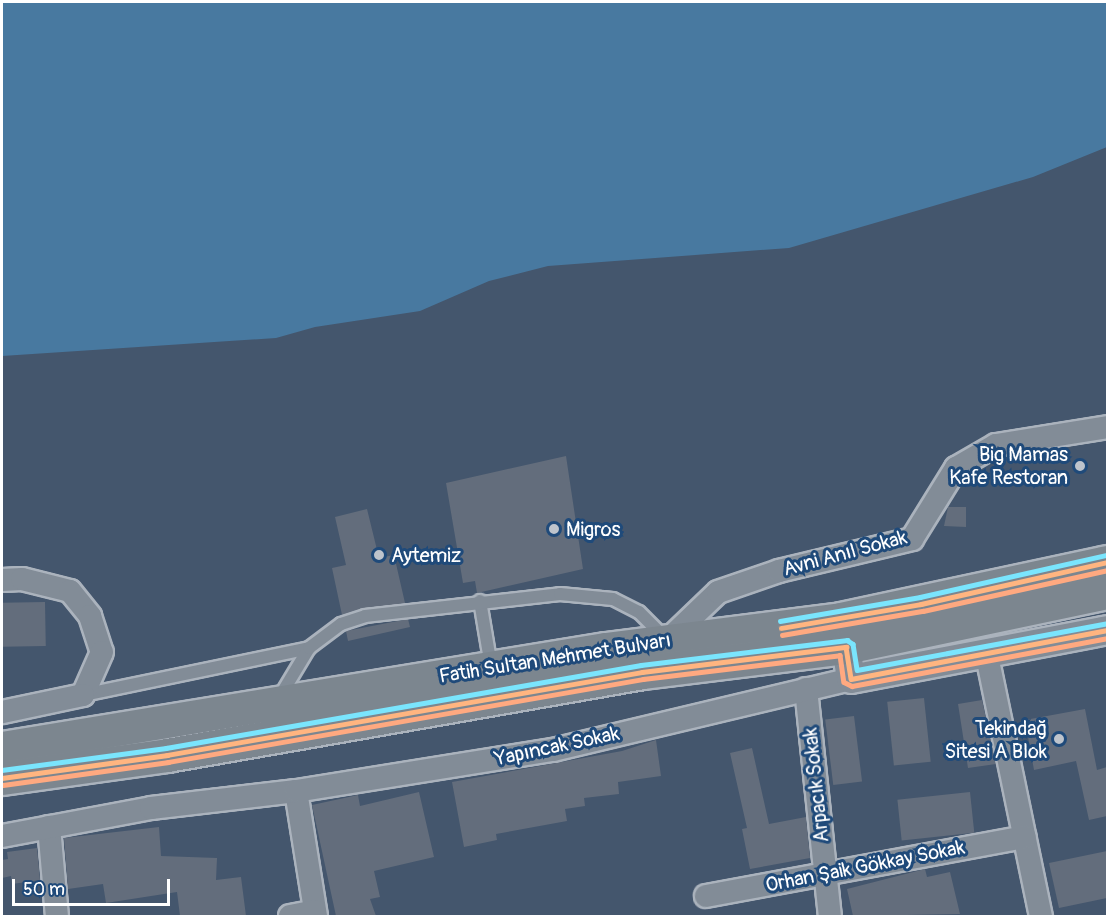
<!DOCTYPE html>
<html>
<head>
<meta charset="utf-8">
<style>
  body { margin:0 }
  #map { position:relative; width:1109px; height:918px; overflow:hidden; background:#44566d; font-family:Pangolin,sans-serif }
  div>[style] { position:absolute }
  .water>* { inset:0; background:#4879a0 }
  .building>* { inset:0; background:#636d7c; transform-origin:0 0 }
  .roads { filter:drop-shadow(2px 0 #abb3bd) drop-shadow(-2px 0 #abb3bd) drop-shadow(0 2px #abb3bd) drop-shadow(0 -2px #abb3bd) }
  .service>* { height:12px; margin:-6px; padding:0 6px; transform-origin:6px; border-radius:6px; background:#828c97 }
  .minor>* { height:22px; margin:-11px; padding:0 11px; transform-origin:11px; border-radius:11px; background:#828c97 }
  .tertiary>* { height:28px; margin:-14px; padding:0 14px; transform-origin:14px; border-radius:14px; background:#828c97 }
  .primary>* { height:33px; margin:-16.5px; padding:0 16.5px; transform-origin:16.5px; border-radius:16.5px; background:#7c868f }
  .bus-1>* { height:4.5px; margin:-2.25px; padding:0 2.25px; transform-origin:2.25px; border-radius:2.25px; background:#ffb580 }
  .bus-2>* { height:4.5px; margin:-2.25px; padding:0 2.25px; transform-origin:2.25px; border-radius:2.25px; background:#ffa980 }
  .bus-3>* { height:4.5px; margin:-2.25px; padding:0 2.25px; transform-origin:2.25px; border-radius:2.25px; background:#7ae5fd }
  .dots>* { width:16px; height:16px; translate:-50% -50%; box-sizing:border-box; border:3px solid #1f4a7a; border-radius:50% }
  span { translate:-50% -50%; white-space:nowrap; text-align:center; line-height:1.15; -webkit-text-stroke:6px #1f4a7a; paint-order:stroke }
  .poi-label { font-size:20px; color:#fff }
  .right { translate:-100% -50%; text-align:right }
  .left { translate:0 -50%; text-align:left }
  .street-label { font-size:20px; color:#fff }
  .frame { position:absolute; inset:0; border:3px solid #fff; pointer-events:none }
  .scale { position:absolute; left:12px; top:879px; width:158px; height:27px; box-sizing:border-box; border:3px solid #fff; border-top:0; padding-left:8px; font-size:18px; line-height:21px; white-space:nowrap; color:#fff; -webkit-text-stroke:4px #1f4a7a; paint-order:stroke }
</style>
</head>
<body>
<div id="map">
  <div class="water">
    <div style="clip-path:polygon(2px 2px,1107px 2px,1107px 147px,1033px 177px,789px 248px,548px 266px,489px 281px,420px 311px,315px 327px,276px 338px,2px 356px)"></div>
  </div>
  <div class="building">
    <div style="clip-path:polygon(566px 456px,583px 569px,477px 593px,475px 581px,463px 583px,446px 483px)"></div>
    <div style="clip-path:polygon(948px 507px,966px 507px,966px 527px,944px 526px)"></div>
    <div style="clip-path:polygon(367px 509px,379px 558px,394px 555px,405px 603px,342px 615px,332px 568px,346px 565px,335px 517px)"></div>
    <div style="left:45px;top:602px;width:44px;height:43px;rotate:89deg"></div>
    <div style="clip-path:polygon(408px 619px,410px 627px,348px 641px,346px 631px)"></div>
    <div style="left:924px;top:698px;width:64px;height:37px;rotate:84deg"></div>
    <div style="clip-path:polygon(982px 700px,996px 764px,968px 768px,958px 704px)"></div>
    <div style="clip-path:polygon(1085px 709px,1097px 770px,1107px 767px,1107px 816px,1089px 820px,1076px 761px,1034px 770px,1025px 720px)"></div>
    <div style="left:854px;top:716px;width:66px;height:29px;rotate:83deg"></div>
    <div style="clip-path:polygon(656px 740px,661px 776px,618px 782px,619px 794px,584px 798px,585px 806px,565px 809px,567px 821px,496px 834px,497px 840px,464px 847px,452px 782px,622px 751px)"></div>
    <div style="clip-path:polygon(752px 748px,769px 824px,806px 817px,810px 858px,750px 869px,742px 829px,747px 828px,730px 753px)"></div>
    <div style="clip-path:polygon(419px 792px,434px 857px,374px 871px,380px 897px,370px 899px,376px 916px,336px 916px,312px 805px,358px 795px,360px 806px)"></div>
    <div style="left:970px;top:792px;width:41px;height:73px;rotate:84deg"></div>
    <div style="clip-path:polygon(159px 827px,161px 856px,217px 858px,216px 880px,241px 877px,246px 916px,180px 916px,177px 892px,106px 903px,103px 884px,68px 889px,64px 838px)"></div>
    <div style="clip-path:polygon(37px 848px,40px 880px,12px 884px,11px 876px,2px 878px,2px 860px,8px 859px,7px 852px)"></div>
    <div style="clip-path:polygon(1107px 851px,1107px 898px,1059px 908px,1049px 863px)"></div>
    <div style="clip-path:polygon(925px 869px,927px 877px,950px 872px,960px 914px,853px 916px,847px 889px)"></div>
  </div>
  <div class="roads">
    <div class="service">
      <div style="left:480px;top:601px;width:66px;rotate:80.4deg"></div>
      <div style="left:83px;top:695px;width:231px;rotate:-11.7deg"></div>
      <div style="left:279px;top:698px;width:58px;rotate:-59deg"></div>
      <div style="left:309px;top:648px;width:40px;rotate:-37deg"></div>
      <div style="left:341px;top:624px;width:25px;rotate:-18deg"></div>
      <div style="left:365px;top:616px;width:196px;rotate:-6.4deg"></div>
      <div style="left:560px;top:594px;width:53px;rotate:5.4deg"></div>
      <div style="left:613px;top:599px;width:29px;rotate:27deg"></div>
      <div style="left:639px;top:612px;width:37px;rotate:45deg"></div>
    </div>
    <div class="minor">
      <div style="left:2px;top:580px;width:20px;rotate:-3deg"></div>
      <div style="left:22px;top:579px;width:49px;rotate:14deg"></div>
      <div style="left:70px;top:591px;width:32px;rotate:51deg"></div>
      <div style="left:90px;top:616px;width:38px;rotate:72deg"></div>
      <div style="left:102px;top:652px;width:47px;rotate:113.8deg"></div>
      <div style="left:83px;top:695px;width:83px;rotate:168.1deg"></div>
      <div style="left:668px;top:640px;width:69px;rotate:-43.8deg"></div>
      <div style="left:718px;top:592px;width:65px;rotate:-19deg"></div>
      <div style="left:779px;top:571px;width:137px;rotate:-13.5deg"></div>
      <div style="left:912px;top:539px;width:84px;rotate:-58.2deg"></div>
      <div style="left:956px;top:468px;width:46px;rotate:-29.9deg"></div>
      <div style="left:996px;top:445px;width:113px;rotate:-9.1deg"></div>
      <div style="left:986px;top:651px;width:271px;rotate:78.3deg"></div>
      <div style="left:806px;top:689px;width:228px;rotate:84deg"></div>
      <div style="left:296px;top:791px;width:127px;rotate:80.9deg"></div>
      <div style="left:49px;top:827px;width:89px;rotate:84.9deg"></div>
      <div style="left:2px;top:836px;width:152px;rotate:-10.6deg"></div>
      <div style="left:151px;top:808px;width:146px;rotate:-6.7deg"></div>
      <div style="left:296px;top:791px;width:260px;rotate:-9.1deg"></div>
      <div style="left:553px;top:750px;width:306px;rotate:-13.4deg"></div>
      <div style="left:706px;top:896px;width:324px;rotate:-10.5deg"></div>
      <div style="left:290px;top:916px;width:25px;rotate:-11deg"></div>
    </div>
    <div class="tertiary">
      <div style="left:846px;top:647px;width:32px;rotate:81deg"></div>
      <div style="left:851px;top:679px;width:262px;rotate:-10.8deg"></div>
    </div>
    <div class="primary">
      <div style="left:2px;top:748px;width:611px;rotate:-9.32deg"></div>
      <div style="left:605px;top:649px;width:238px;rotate:-7.2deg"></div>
      <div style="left:841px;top:619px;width:273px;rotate:-12.1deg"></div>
      <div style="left:2px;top:778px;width:167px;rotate:-7.9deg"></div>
      <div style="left:167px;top:755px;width:482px;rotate:-9.9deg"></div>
      <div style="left:642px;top:672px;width:206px;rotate:-7deg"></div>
      <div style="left:846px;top:647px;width:268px;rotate:-11.9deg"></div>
    </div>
  </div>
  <div class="bus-1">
    <div style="left:781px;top:628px;width:142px;rotate:-9.7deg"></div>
    <div style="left:921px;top:604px;width:192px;rotate:-12.7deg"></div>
    <div style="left:2px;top:778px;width:167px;rotate:-7.9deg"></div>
    <div style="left:167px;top:755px;width:482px;rotate:-9.9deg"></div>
    <div style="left:642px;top:672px;width:206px;rotate:-7deg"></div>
    <div style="left:846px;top:647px;width:32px;rotate:81deg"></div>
    <div style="left:851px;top:679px;width:262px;rotate:-10.8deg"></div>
  </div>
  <div class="bus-2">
    <div style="left:782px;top:635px;width:143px;rotate:-9.7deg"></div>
    <div style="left:923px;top:611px;width:189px;rotate:-12.5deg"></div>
    <div style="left:3px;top:785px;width:167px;rotate:-7.9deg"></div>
    <div style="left:168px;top:762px;width:482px;rotate:-9.9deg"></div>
    <div style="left:643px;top:679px;width:198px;rotate:-6.9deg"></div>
    <div style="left:840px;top:655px;width:27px;rotate:82deg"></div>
    <div style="left:844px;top:682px;width:9px;rotate:27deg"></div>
    <div style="left:852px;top:686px;width:260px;rotate:-10.6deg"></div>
  </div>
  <div class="bus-3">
    <div style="left:780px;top:621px;width:142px;rotate:-9.7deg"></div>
    <div style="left:920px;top:597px;width:191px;rotate:-12.7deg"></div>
    <div style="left:2px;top:770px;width:165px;rotate:-7.6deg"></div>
    <div style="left:166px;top:748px;width:482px;rotate:-9.9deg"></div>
    <div style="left:641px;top:665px;width:208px;rotate:-6.9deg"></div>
    <div style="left:847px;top:640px;width:7px;rotate:34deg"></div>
    <div style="left:853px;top:644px;width:26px;rotate:81deg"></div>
    <div style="left:857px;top:670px;width:254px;rotate:-10.6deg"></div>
  </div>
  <div class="dots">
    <div style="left:1080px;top:466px;background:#bec4cc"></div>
    <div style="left:554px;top:529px;background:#bec4cc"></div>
    <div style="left:379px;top:555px;background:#bec4cc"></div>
    <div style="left:1059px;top:739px;background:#bec4cc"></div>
  </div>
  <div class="poi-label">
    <span class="right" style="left:1068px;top:466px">Big Mamas<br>Kafe Restoran</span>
    <span class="left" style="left:566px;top:529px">Migros</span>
    <span class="left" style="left:391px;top:555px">Aytemiz</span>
    <span class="right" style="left:1047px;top:740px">Tekindağ<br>Sitesi A Blok</span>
  </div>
  <div class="street-label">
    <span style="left:845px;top:553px;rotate:-15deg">Avni Anıl Sokak</span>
    <span style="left:555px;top:658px;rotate:-9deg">Fatih Sultan Mehmet Bulvarı</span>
    <span style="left:557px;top:746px;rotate:-12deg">Yapıncak Sokak</span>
    <span style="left:816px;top:785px;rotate:-96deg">Arpacık Sokak</span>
    <span style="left:865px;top:866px;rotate:-11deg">Orhan Şaik Gökkay Sokak</span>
  </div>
  <div class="frame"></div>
  <div class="scale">50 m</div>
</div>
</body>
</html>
